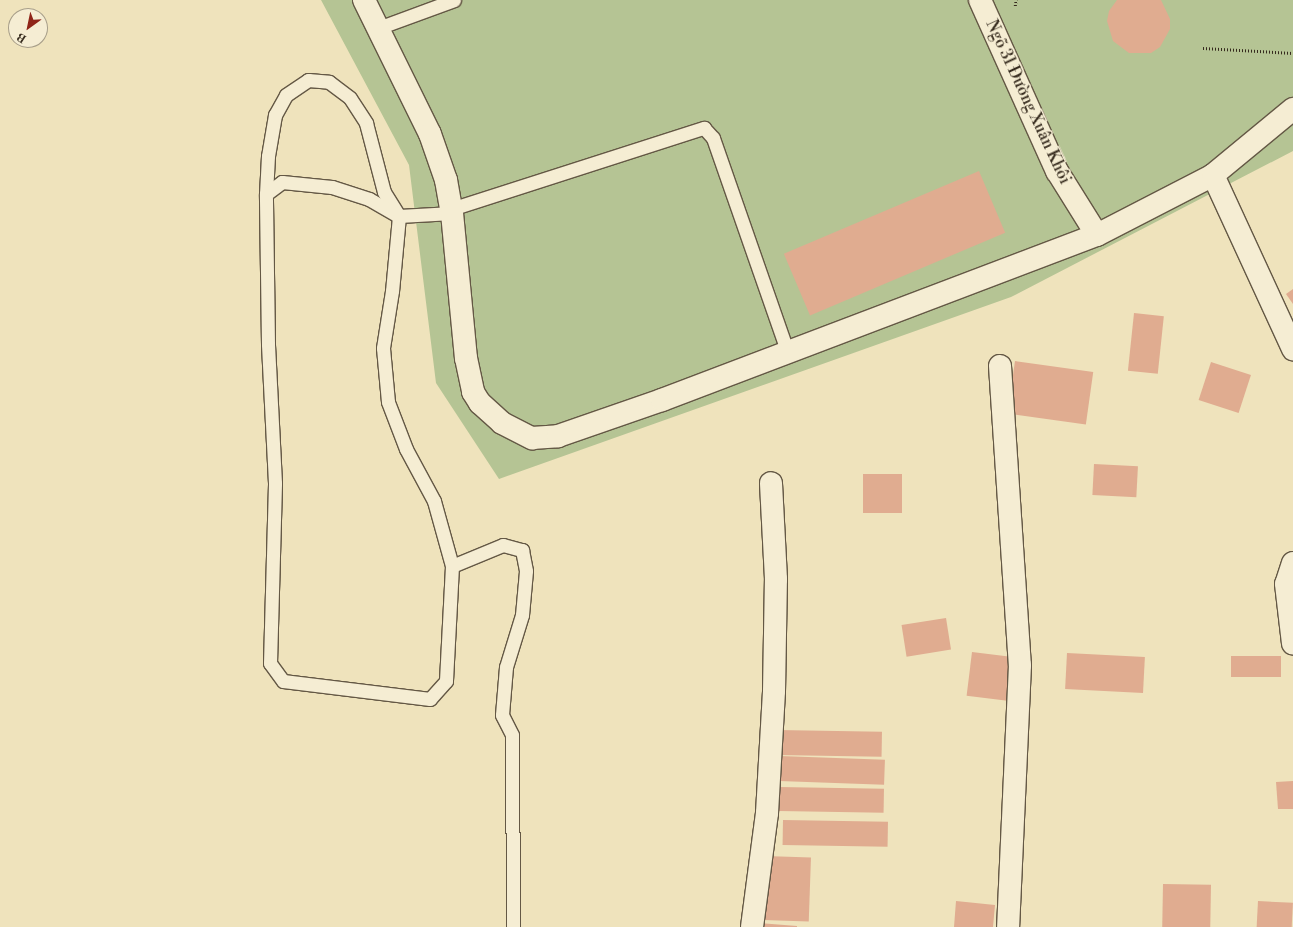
<!DOCTYPE html>
<html>
<head>
<meta charset="utf-8">
<style>
  body { margin:0 }
  #map { position:relative; width:1293px; height:927px; overflow:hidden; background:#efe3bc; font-family:"Libre Bodoni",serif }
  div>[style] { position:absolute }
  .green>* { inset:0; background:#b5c494 }
  .building>* { inset:0; background:#e0ac90; transform-origin:0 0 }
  .path>* { height:2.5px; margin-top:-1.25px; transform-origin:0; background:repeating-linear-gradient(90deg,#352a1d 0 1px,transparent 0 3px) }
  .roads { filter:drop-shadow(1px 0 #645845) drop-shadow(-1px 0 #645845) drop-shadow(0 1px #645845) drop-shadow(0 -1px #645845) }
  .service>* { height:13px; margin:-6.5px; padding:0 6.5px; transform-origin:6.5px; border-radius:6.5px; background:#f5edd3 }
  .minor>* { height:22px; margin:-11px; padding:0 11px; transform-origin:11px; border-radius:11px; background:#f5edd3 }
  span { translate:-50% -50%; white-space:nowrap; text-align:center; line-height:1.15; -webkit-text-stroke:3px #f5edd3; paint-order:stroke }
  .street-label { font-size:16px; color:#352a1d }
  .north { position:absolute; left:8px; top:8px; width:40px; height:40px; box-sizing:border-box; background:#f5edd3; border:1px solid #a89f8a; border-radius:50%; rotate:213deg; font-size:11px; font-weight:700; line-height:16px; text-align:center; color:#352a1d }
  .north::after { content:''; display:block; margin:auto; width:14px; height:18px; background:#8f2418; clip-path:polygon(50% 0,100% 100%,50% 72%,0 100%) }
</style>
</head>
<body>
<div id="map">
  <div class="green">
    <div style="clip-path:polygon(321px 0,1293px 0,1293px 151px,1011px 297px,499px 479px,436px 383px,409px 165px)"></div>
  </div>
  <div class="building">
    <div style="clip-path:polygon(1117px 0,1161px 0,1170px 19px,1170px 29px,1160px 47px,1151px 53px,1129px 53px,1113px 41px,1107px 21px,1109px 11px)"></div>
    <div style="left:979px;top:171px;width:67px;height:212px;rotate:67deg"></div>
    <div style="clip-path:polygon(1293px 289px,1293px 304px,1286px 294px)"></div>
    <div style="left:1134px;top:313px;width:30px;height:58px;rotate:6deg"></div>
    <div style="left:1015px;top:361px;width:79px;height:53px;rotate:8deg"></div>
    <div style="left:1211px;top:362px;width:42px;height:40px;rotate:18deg"></div>
    <div style="left:1094px;top:464px;width:44px;height:31px;rotate:3deg"></div>
    <div style="left:863px;top:474px;width:39px;height:39px"></div>
    <div style="left:946px;top:618px;width:32px;height:45px;rotate:81deg"></div>
    <div style="left:972px;top:652px;width:43px;height:44px;rotate:7deg"></div>
    <div style="left:1067px;top:653px;width:78px;height:36px;rotate:3deg"></div>
    <div style="left:1231px;top:656px;width:50px;height:21px"></div>
    <div style="left:777px;top:730px;width:105px;height:25px;rotate:1deg"></div>
    <div style="left:780px;top:756px;width:105px;height:25px;rotate:2deg"></div>
    <div style="clip-path:polygon(1293px 781px,1293px 809px,1278px 809px,1276px 782px)"></div>
    <div style="left:779px;top:787px;width:105px;height:24px;rotate:1deg"></div>
    <div style="left:783px;top:820px;width:105px;height:25px;rotate:1deg"></div>
    <div style="left:765px;top:856px;width:46px;height:64px;rotate:2deg"></div>
    <div style="left:1163px;top:884px;width:48px;height:43px;rotate:1deg"></div>
    <div style="clip-path:polygon(956px 901px,995px 905px,993px 927px,954px 927px)"></div>
    <div style="left:1258px;top:901px;width:35px;height:26px;rotate:3deg"></div>
    <div style="clip-path:polygon(760px 923px,797px 926px,797px 927px,760px 927px)"></div>
  </div>
  <div class="path">
    <div style="left:1015px;top:6px;width:6px;rotate:-81deg"></div>
    <div style="left:1203px;top:48px;width:90px;rotate:3.2deg"></div>
  </div>
  <div class="roads">
    <div class="service">
      <div style="left:378px;top:28px;width:81px;rotate:-20.2deg"></div>
      <div style="left:266px;top:194px;width:38px;rotate:-87deg"></div>
      <div style="left:268px;top:156px;width:42px;rotate:-80.3deg"></div>
      <div style="left:275px;top:115px;width:23px;rotate:-61deg"></div>
      <div style="left:286px;top:95px;width:27px;rotate:-34deg"></div>
      <div style="left:308px;top:80px;width:21px;rotate:5deg"></div>
      <div style="left:329px;top:82px;width:26px;rotate:37deg"></div>
      <div style="left:350px;top:98px;width:30px;rotate:57deg"></div>
      <div style="left:366px;top:123px;width:71px;rotate:75.4deg"></div>
      <div style="left:384px;top:192px;width:28px;rotate:58deg"></div>
      <div style="left:399px;top:216px;width:75px;rotate:95.3deg"></div>
      <div style="left:392px;top:291px;width:58px;rotate:99deg"></div>
      <div style="left:383px;top:348px;width:54px;rotate:84.7deg"></div>
      <div style="left:388px;top:402px;width:50px;rotate:69deg"></div>
      <div style="left:406px;top:449px;width:59px;rotate:61.7deg"></div>
      <div style="left:434px;top:501px;width:67px;rotate:74.5deg"></div>
      <div style="left:452px;top:566px;width:115px;rotate:93deg"></div>
      <div style="left:446px;top:681px;width:24px;rotate:132deg"></div>
      <div style="left:430px;top:699px;width:148px;rotate:-173deg"></div>
      <div style="left:283px;top:681px;width:22px;rotate:-126deg"></div>
      <div style="left:270px;top:663px;width:180px;rotate:-88.4deg"></div>
      <div style="left:275px;top:483px;width:139px;rotate:-92.9deg"></div>
      <div style="left:268px;top:344px;width:150px;rotate:-90.8deg"></div>
      <div style="left:266px;top:194px;width:20px;rotate:-37deg"></div>
      <div style="left:282px;top:182px;width:50px;rotate:5.7deg"></div>
      <div style="left:332px;top:187px;width:39px;rotate:18deg"></div>
      <div style="left:369px;top:199px;width:34px;rotate:30deg"></div>
      <div style="left:399px;top:216px;width:53px;rotate:-3.2deg"></div>
      <div style="left:451px;top:209px;width:266px;rotate:-17.8deg"></div>
      <div style="left:704px;top:128px;width:13px;rotate:48deg"></div>
      <div style="left:713px;top:138px;width:228px;rotate:70.8deg"></div>
      <div style="left:452px;top:566px;width:55px;rotate:-22.4deg"></div>
      <div style="left:503px;top:545px;width:20px;rotate:15deg"></div>
      <div style="left:522px;top:550px;width:21px;rotate:79deg"></div>
      <div style="left:526px;top:571px;width:44px;rotate:95.2deg"></div>
      <div style="left:522px;top:615px;width:54px;rotate:107.1deg"></div>
      <div style="left:506px;top:667px;width:48px;rotate:94.8deg"></div>
      <div style="left:502px;top:715px;width:22px;rotate:63deg"></div>
      <div style="left:512px;top:735px;width:192px;rotate:89.7deg"></div>
    </div>
    <div class="minor">
      <div style="left:364px;top:0;width:149px;rotate:63.8deg"></div>
      <div style="left:430px;top:134px;width:49px;rotate:70.8deg"></div>
      <div style="left:446px;top:180px;width:34px;rotate:80deg"></div>
      <div style="left:452px;top:213px;width:146px;rotate:84.5deg"></div>
      <div style="left:466px;top:358px;width:35px;rotate:78deg"></div>
      <div style="left:473px;top:392px;width:13px;rotate:58deg"></div>
      <div style="left:480px;top:403px;width:30px;rotate:42deg"></div>
      <div style="left:502px;top:423px;width:34px;rotate:27deg"></div>
      <div style="left:532px;top:438px;width:26px;rotate:-4deg"></div>
      <div style="left:558px;top:436px;width:110px;rotate:-19.1deg"></div>
      <div style="left:662px;top:400px;width:465px;rotate:-20.8deg"></div>
      <div style="left:980px;top:0;width:188px;rotate:65.8deg"></div>
      <div style="left:1057px;top:171px;width:75px;rotate:58deg"></div>
      <div style="left:1097px;top:235px;width:131px;rotate:-27.3deg"></div>
      <div style="left:1213px;top:175px;width:192px;rotate:65.3deg"></div>
      <div style="left:1213px;top:175px;width:104px;rotate:-39.5deg"></div>
      <div style="left:1000px;top:366px;width:300px;rotate:86.2deg"></div>
      <div style="left:1020px;top:665px;width:262px;rotate:92.6deg"></div>
      <div style="left:1293px;top:563px;width:22px;rotate:108deg"></div>
      <div style="left:1286px;top:584px;width:60px;rotate:83.3deg"></div>
      <div style="left:752px;top:927px;width:115px;rotate:-82.5deg"></div>
      <div style="left:767px;top:813px;width:122px;rotate:-86.7deg"></div>
      <div style="left:774px;top:691px;width:112px;rotate:-89deg"></div>
      <div style="left:776px;top:579px;width:96px;rotate:-93deg"></div>
    </div>
  </div>
  <div class="street-label">
    <span style="left:1028px;top:102px;rotate:65deg">Ngõ 31 Đường Xuân Khôi</span>
  </div>
  <div class="north">B</div>
</div>
</body>
</html>
